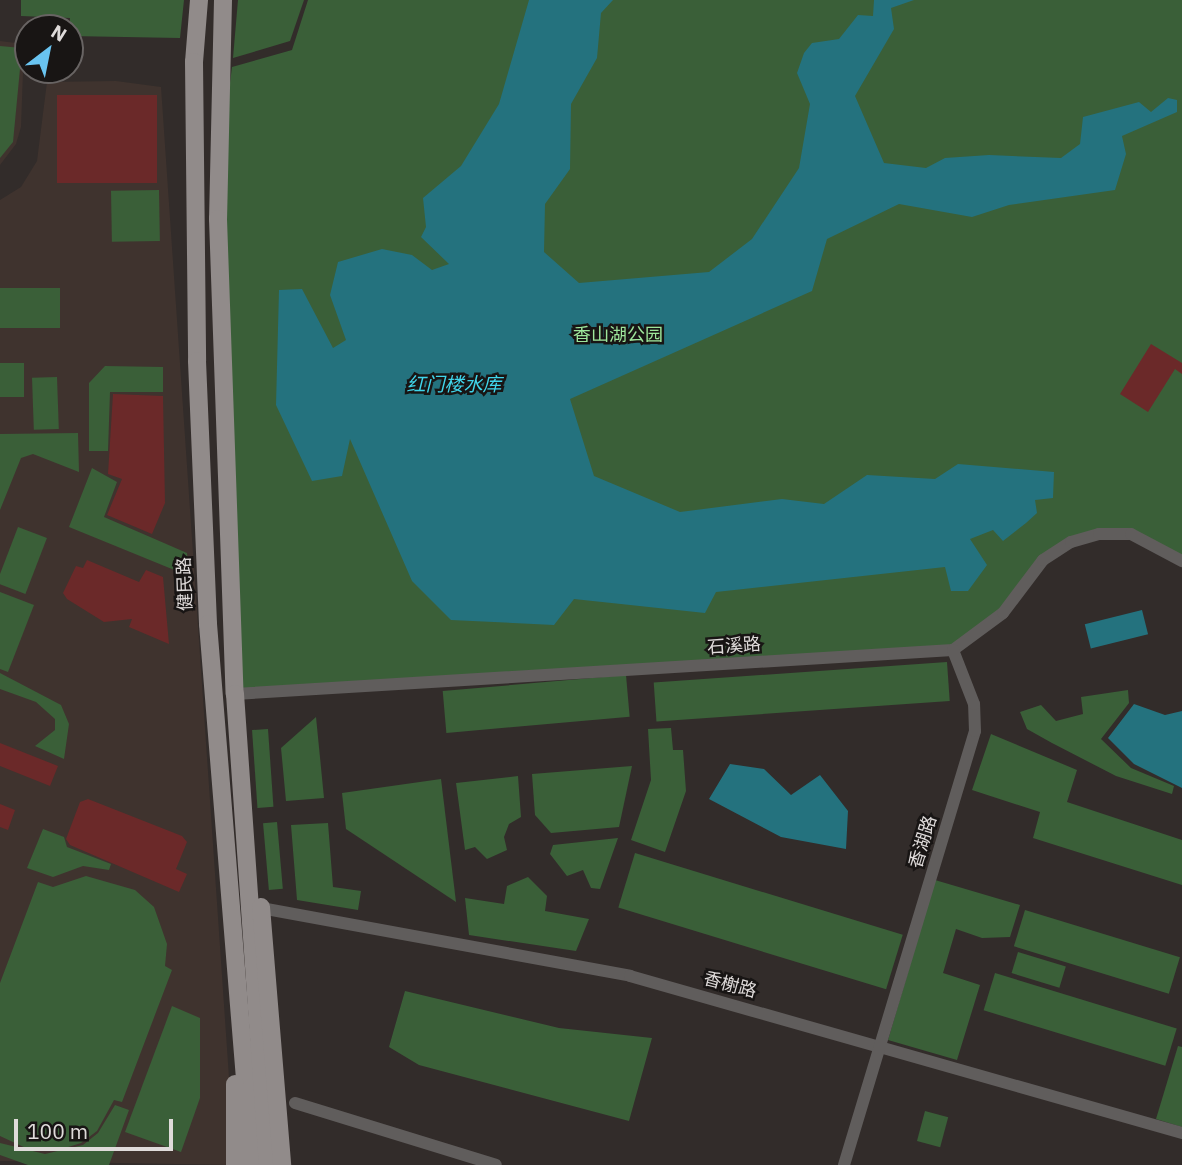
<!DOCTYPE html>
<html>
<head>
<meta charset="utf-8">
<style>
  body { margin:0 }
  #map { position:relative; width:1182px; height:1165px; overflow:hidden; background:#322c2a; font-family:"IBM Plex Sans","Noto Sans SC",sans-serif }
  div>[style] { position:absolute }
  .built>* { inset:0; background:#3f332e }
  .green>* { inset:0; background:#3a5f38; transform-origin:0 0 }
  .water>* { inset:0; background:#24727e; transform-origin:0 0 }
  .building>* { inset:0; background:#6b2929; transform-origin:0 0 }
  .street>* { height:12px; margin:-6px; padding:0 6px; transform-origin:6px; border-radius:6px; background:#605d5c }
  .primary>* { height:18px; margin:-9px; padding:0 9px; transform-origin:9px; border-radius:9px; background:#918b8a }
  span { translate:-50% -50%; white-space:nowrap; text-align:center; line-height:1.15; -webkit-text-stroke:5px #181514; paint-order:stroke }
  .park-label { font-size:18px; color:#9ee69b }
  .street-label { font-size:18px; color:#dfdbda }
  .water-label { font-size:19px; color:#40d5eb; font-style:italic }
  .north { position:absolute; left:14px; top:14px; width:70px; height:70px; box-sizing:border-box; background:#181514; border:2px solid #686463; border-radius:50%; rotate:32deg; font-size:19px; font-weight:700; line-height:28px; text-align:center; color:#dfdbda }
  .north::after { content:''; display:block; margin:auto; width:24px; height:32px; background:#69c4f1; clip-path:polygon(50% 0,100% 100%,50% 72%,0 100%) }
  .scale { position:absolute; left:14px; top:1119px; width:159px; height:32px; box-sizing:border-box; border:4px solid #dfdbda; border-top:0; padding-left:9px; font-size:21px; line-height:24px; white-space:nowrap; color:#dfdbda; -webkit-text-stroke:5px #181514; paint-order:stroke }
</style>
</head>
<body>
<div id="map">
  <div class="built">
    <div style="clip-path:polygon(0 41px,24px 44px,21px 127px,16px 144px,0 165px)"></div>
    <div style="clip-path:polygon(116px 81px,161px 87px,235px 1165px,0 1161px,0 200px,21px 187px,37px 161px,47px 82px)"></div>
  </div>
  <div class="green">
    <div style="clip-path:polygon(21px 0,184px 0,180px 38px,70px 36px,70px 18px,21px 16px)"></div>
    <div style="clip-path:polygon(238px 0,304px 0,290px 41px,233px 58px)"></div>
    <div style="clip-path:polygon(308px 0,1182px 0,1182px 561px,1131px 534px,1062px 546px,1011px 604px,953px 650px,235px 694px,219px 171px,232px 67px,292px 50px)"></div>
    <div style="clip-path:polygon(0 46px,22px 48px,13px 142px,0 158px)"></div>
    <div style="left:159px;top:190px;width:51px;height:48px;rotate:89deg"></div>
    <div style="left:0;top:288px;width:60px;height:40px"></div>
    <div style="left:0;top:363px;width:24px;height:34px"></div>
    <div style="clip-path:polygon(105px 366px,163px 367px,163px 392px,110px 392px,108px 451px,89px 451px,89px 383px)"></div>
    <div style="left:57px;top:377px;width:52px;height:25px;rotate:88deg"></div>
    <div style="clip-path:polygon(78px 433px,79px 472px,33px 454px,21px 458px,0 510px,0 434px)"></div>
    <div style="clip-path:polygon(92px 468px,117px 482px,104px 517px,187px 553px,189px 576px,69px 527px)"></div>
    <div style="left:18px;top:527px;width:31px;height:60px;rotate:21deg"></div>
    <div style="clip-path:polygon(0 592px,34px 605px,8px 672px,0 669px)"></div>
    <div style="left:947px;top:662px;width:39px;height:294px;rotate:86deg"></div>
    <div style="clip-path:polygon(0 673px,61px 705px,69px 724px,64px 759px,35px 746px,55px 730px,55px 719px,36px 702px,0 689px)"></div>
    <div style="left:626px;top:675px;width:42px;height:184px;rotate:85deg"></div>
    <div style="clip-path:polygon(1128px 690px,1129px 703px,1101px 739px,1131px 768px,1174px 786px,1172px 794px,1116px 776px,1052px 743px,1027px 729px,1020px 712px,1041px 705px,1056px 721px,1083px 714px,1081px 697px)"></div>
    <div style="clip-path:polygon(316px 717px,324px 798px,286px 801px,281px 748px)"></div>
    <div style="clip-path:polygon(671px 728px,673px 750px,683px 750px,686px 791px,665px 852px,631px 840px,651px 780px,648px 729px)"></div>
    <div style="left:268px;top:729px;width:78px;height:16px;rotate:86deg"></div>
    <div style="clip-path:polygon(991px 734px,1077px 770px,1067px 802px,1182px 840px,1182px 885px,1033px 838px,1040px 812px,972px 790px)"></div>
    <div style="clip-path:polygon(632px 766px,619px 827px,551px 833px,535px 815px,532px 774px)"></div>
    <div style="clip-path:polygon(518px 776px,521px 817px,509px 824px,504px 837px,507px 850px,487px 859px,475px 847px,465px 850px,456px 783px)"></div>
    <div style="clip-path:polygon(441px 779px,456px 902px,346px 829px,342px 793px)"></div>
    <div style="left:277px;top:822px;width:67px;height:14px;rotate:85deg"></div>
    <div style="clip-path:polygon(328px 823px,333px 887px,361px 891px,358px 910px,297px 900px,291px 825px)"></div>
    <div style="clip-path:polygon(43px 829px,64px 837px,67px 847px,111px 864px,109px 870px,83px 866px,53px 877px,27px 868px)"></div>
    <div style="clip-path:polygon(618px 838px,600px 889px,591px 888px,583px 870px,567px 876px,550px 854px,553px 845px)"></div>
    <div style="left:635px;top:853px;width:280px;height:57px;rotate:17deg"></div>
    <div style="clip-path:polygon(86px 876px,135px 890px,154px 907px,167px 944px,165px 966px,172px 970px,122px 1102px,114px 1100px,97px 1131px,81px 1143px,62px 1149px,28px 1149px,0 1136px,0 983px,38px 882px,53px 887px)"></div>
    <div style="clip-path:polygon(528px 877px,547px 896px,545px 911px,589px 919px,576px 951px,469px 935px,465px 898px,504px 904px,507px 886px)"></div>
    <div style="clip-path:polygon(935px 880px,1020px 905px,1010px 937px,982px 938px,956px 929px,943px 973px,980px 985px,957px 1060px,888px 1040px)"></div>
    <div style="left:1025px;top:910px;width:162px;height:38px;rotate:17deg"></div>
    <div style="left:1018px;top:952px;width:50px;height:22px;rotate:17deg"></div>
    <div style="left:995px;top:973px;width:190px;height:39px;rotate:17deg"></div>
    <div style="clip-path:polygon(405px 991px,559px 1028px,652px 1038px,629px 1121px,419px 1065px,389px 1047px)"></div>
    <div style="clip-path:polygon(172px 1006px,200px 1018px,200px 1098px,181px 1152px,125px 1132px)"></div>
    <div style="clip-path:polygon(1178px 1046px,1182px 1047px,1182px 1127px,1156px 1119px)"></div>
    <div style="clip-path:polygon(115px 1105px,129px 1110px,109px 1165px,28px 1165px,0 1155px,0 1143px,45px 1154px,83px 1145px,98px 1133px)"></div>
    <div style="left:925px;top:1111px;width:24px;height:31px;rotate:15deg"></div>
  </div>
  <div class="water">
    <div style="clip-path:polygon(529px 0,613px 0,601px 13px,597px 58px,571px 104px,570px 169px,545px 204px,544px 252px,579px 283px,709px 272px,752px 239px,799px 168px,810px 104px,797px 73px,804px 53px,812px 43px,839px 39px,858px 15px,873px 16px,874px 0,914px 0,891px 8px,894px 29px,855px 96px,884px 163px,926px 168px,945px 158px,989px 155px,1061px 158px,1080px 144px,1083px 117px,1139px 102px,1151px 112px,1168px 98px,1177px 100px,1177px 112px,1122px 136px,1126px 154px,1115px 190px,1009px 205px,972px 217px,899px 204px,827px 239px,812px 291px,570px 399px,594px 476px,680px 512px,782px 499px,824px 504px,867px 475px,935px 479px,958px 464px,1054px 472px,1053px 498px,1035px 500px,1037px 513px,1026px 523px,1003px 541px,993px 530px,970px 539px,987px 565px,968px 591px,951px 591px,945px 567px,716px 592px,705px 613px,574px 599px,554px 625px,451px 620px,412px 581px,350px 439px,342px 476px,312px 481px,276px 405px,279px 290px,302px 289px,333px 348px,346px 340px,330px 295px,338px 262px,382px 249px,412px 255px,432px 270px,449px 264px,421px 237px,426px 227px,423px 198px,461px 166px,499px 104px)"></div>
    <div style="left:1142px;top:610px;width:25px;height:59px;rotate:76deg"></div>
    <div style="clip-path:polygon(1134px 704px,1165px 715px,1182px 711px,1182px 788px,1134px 764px,1108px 738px)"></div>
    <div style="clip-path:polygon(730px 764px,764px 769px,791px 795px,820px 775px,848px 811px,846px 849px,781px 837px,709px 799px)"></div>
  </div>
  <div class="building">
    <div style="left:57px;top:95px;width:100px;height:88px"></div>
    <div style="clip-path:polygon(1151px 344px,1182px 363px,1182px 374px,1175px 369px,1148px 412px,1120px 394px)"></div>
    <div style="clip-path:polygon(113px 394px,163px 396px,165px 503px,152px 534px,107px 515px,122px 479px,108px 474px)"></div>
    <div style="clip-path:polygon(87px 560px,139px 582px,146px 570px,163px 577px,169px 644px,129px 627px,132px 619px,104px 622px,67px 599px,63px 593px,76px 566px,83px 568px)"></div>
    <div style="clip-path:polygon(0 743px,58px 766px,50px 786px,0 766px)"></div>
    <div style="clip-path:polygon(88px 799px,182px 836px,187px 842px,176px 869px,187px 874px,179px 892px,70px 845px,66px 839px,80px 802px)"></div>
    <div style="clip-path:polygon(0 804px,15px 810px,8px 830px,0 827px)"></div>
  </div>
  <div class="street">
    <div style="left:235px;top:694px;width:719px;rotate:-3.51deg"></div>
    <div style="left:953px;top:650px;width:62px;rotate:-36.5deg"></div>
    <div style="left:1003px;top:613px;width:66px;rotate:-53deg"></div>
    <div style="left:1043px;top:560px;width:33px;rotate:-33deg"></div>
    <div style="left:1071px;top:542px;width:29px;rotate:-16deg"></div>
    <div style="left:1099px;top:534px;width:32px"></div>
    <div style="left:1131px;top:534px;width:58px;rotate:27.9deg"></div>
    <div style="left:261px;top:908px;width:375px;rotate:10.4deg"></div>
    <div style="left:630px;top:976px;width:574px;rotate:15.88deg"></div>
    <div style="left:295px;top:1103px;width:210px;rotate:17.1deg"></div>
    <div style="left:844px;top:1165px;width:453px;rotate:-73.2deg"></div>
    <div style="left:975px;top:731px;width:27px;rotate:-92deg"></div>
    <div style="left:974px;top:704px;width:58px;rotate:-111.3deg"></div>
  </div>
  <div class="primary">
    <div style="left:199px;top:0;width:62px;rotate:94.6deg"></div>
    <div style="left:194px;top:62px;width:299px;rotate:89.4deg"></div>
    <div style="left:197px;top:361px;width:263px;rotate:87.6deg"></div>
    <div style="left:208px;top:624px;width:543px;rotate:85.35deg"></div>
    <div style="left:223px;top:0;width:219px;rotate:91.3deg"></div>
    <div style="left:218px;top:219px;width:475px;rotate:88deg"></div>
    <div style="left:235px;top:694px;width:472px;rotate:86deg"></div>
    <div style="left:261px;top:907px;width:259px;rotate:85.3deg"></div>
    <div style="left:235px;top:1165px;width:81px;rotate:-90deg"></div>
  </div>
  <div class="park-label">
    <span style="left:618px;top:335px">香山湖公园</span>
  </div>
  <div class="street-label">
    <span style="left:185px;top:584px;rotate:-92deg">健民路</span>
    <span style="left:734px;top:646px;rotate:-4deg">石溪路</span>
    <span style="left:923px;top:842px;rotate:-73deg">香湖路</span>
    <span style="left:730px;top:985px;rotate:15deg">香榭路</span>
  </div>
  <div class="water-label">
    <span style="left:454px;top:385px">红门楼水库</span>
  </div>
  <div class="north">N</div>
  <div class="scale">100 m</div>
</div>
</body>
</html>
